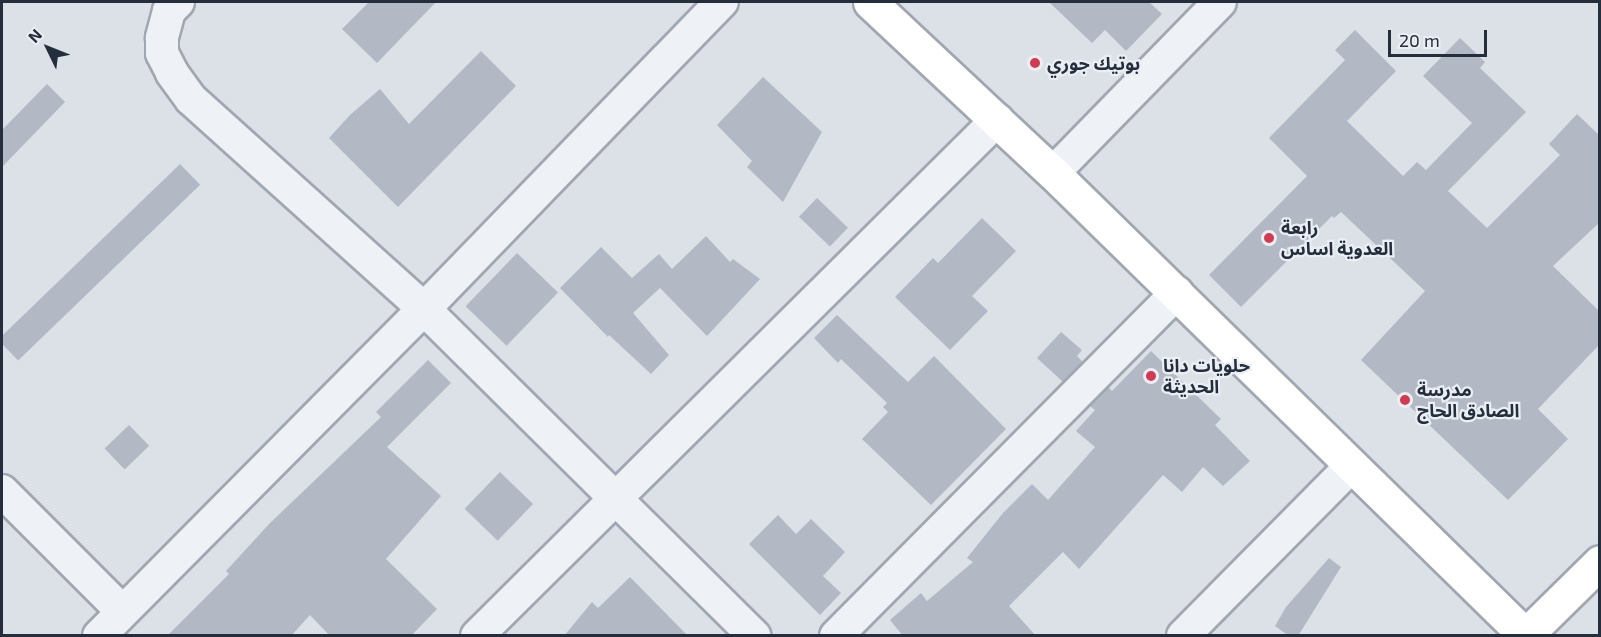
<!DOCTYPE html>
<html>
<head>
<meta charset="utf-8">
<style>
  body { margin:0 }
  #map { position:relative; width:1601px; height:637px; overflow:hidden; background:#dce0e7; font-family:"Exo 2","Noto Sans Arabic",sans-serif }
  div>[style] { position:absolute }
  .building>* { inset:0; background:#b3b9c4; transform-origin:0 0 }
  .roads { filter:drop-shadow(2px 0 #a1a7b1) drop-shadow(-2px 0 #a1a7b1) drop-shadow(0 2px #a1a7b1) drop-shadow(0 -2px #a1a7b1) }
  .street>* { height:32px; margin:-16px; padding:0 16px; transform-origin:16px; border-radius:16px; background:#eef1f5 }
  .secondary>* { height:33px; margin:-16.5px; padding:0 16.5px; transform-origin:16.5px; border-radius:16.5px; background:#fff }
  .dots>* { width:16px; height:16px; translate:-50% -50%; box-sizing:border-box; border:3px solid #ebeff4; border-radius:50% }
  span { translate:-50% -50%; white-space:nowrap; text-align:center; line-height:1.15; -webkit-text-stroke:4.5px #ebeff4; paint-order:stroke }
  .poi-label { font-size:18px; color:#252e3d; font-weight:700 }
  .left { translate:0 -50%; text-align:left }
  .frame { position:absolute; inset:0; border:3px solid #252e3d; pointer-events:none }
  .north { position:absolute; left:18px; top:18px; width:60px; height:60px; -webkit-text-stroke:4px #ebeff4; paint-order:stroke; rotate:313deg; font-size:16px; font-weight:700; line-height:24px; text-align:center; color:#252e3d }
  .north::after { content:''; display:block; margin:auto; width:21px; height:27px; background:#252e3d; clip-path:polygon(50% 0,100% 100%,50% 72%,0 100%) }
  .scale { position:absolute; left:1388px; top:30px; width:99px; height:27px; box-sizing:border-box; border:3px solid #252e3d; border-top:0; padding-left:8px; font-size:18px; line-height:21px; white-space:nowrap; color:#252e3d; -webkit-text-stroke:4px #ebeff4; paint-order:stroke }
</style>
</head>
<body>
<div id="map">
  <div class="building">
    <div style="clip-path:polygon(369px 2px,436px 2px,377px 63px,342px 29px)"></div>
    <div style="clip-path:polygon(1049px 2px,1149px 2px,1162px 14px,1126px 51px,1105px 30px,1092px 43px)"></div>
    <div style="clip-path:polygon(1355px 30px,1396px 71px,1347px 121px,1403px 176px,1417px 162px,1426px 170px,1472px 123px,1423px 76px,1460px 38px,1485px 62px,1480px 68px,1526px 112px,1448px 191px,1487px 228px,1560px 155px,1549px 144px,1577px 114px,1599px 135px,1599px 223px,1553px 266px,1599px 311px,1599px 345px,1538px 409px,1568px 439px,1508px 500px,1361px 360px,1425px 291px,1341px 212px,1334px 218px,1332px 216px,1241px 307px,1209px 275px,1307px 176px,1269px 138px,1345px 60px,1335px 50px)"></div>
    <div style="clip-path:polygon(481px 51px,516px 86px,398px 207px,329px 138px,350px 115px,380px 89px,409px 124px)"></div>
    <div style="clip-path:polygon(763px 77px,822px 132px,783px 202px,747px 167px,752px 161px,717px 125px)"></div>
    <div style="clip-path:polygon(47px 84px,65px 102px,2px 167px,2px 130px)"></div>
    <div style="left:180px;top:164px;width:29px;height:253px;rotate:46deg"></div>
    <div style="left:817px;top:198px;width:43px;height:26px;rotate:44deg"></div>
    <div style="clip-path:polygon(982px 218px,1016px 251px,972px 296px,988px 311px,950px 350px,895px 297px,933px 258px,938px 263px)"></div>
    <div style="clip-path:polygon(706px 236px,730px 262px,733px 259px,760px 279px,707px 336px,660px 288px,633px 313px,669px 355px,651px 374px,609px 335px,608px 337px,560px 288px,601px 247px,632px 278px,659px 254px,672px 269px)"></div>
    <div style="left:517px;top:253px;width:57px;height:74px;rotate:44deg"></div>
    <div style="clip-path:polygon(837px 315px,908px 382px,934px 356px,1006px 429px,931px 505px,862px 439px,888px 412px,883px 407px,887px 403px,841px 359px,838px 363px,814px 338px)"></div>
    <div style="clip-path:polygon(1061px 332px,1082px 350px,1077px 356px,1083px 362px,1063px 382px,1037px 358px)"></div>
    <div style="clip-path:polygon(1151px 351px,1221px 419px,1215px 425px,1250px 461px,1223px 486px,1203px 467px,1182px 492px,1163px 475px,1079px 569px,1063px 552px,1009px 606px,1036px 636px,903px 636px,890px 620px,921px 593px,927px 601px,973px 562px,967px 558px,1003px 513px,1032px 484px,1048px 500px,1095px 447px,1076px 431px,1095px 410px,1090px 406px,1108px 387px,1112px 391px)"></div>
    <div style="clip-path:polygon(428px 360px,451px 383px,387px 447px,441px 496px,386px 559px,437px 609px,411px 636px,330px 636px,310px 615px,291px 636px,167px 636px,229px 574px,226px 571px,269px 524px,381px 417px,376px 412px)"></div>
    <div style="left:129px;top:425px;width:29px;height:34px;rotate:46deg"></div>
    <div style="left:500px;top:472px;width:46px;height:51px;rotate:44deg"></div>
    <div style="clip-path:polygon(778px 515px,796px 534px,811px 519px,845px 552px,823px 576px,841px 593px,820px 615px,749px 544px)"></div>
    <div style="clip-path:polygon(1329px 558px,1341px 567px,1298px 636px,1289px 636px,1275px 626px,1286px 607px)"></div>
    <div style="clip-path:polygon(630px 577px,688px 636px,564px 636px,592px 602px,598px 608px)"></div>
  </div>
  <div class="roads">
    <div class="street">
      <div style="left:178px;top:2px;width:13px;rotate:135deg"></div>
      <div style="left:169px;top:11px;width:28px;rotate:105deg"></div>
      <div style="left:162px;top:38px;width:15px;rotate:90deg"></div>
      <div style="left:162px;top:53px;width:22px;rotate:63deg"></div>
      <div style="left:172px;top:73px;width:32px;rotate:54deg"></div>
      <div style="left:191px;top:99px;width:314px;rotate:42deg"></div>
      <div style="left:424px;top:309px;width:465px;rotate:44.7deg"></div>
      <div style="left:1053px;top:173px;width:239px;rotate:-45.7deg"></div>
      <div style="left:2px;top:491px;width:170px;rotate:45deg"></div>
      <div style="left:99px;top:636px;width:461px;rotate:-45.2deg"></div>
      <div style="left:424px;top:309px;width:428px;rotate:-45.9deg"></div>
      <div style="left:477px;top:636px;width:733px;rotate:-44.78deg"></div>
      <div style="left:836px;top:636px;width:484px;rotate:-45.2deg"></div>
      <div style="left:1183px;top:636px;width:240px;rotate:-45.3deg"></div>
    </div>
    <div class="secondary">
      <div style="left:870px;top:2px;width:250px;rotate:43.1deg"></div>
      <div style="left:1053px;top:173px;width:662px;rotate:44.39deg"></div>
      <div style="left:1525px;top:636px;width:105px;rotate:-44.6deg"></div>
    </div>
  </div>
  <div class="dots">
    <div style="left:1035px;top:63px;background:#d23a52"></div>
    <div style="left:1269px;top:238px;background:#d23a52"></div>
    <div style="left:1151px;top:376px;background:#d23a52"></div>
    <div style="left:1405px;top:400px;background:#d23a52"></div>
  </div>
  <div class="poi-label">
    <span class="left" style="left:1047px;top:63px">بوتيك جوري</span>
    <span class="left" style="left:1281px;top:238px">رابعة<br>العدوية اساس</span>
    <span class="left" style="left:1163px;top:376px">حلويات دانا<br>الحديثة</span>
    <span class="left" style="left:1417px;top:400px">مدرسة<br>الصادق الحاج</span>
  </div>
  <div class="frame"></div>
  <div class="north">N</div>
  <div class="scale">20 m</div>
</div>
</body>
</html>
